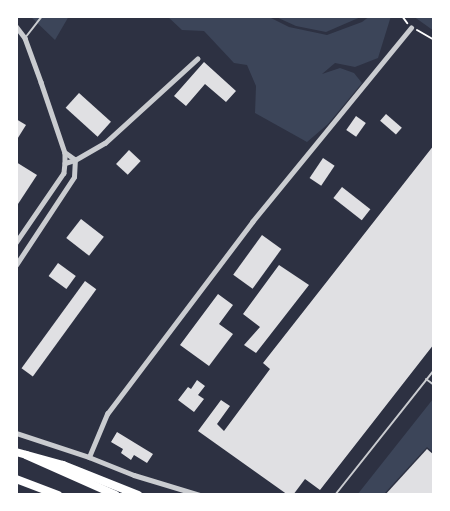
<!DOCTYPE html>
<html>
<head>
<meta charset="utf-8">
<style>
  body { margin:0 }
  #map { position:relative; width:450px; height:511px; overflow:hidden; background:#2d3142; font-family:Poppins,sans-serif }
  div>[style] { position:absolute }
  .green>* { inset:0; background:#3c4559 }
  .building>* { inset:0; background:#e0e0e3; transform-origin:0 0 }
  .path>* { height:2px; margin:-1px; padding:0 1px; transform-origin:1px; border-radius:1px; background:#fff }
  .service>* { height:2px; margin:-1px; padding:0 1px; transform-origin:1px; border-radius:1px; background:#caccd0 }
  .minor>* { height:4.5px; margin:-2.25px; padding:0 2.25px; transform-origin:2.25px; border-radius:2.25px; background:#caccd0 }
  .trunk>* { height:8px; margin:-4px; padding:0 4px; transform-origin:4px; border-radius:4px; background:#fff }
  .motorway>* { height:8px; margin:-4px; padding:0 4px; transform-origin:4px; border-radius:4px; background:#fff }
  span { translate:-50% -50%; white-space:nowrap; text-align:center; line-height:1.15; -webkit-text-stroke:4px #fff; paint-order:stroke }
  .frame { position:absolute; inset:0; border:18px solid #fff; pointer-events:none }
</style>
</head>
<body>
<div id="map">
  <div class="green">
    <div style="clip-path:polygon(30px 16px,69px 16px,55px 40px)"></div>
    <div style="clip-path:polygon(167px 16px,267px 16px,289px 27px,327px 35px,362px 22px,370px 16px,391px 16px,378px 58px,355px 67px,335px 63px,322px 74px,340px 68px,354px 73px,362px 83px,328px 124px,307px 142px,255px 113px,256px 86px,247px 65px,234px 63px,204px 31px,182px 30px)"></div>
    <div style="clip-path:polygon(274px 16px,363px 16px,326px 32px,296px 26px)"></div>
    <div style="clip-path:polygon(413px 16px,434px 16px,434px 31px)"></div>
    <div style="clip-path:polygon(433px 399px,434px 453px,427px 447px,383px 495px,357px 495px)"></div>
  </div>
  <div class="building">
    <div style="clip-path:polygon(204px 62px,236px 91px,226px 102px,205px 84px,186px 106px,174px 96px)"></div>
    <div style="left:79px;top:93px;width:43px;height:20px;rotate:42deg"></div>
    <div style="left:386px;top:114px;width:21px;height:9px;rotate:41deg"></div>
    <div style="left:356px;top:116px;width:12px;height:17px;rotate:35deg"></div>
    <div style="clip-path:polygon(16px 119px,26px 125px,16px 141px)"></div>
    <div style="clip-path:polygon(434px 145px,434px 344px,320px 490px,305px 479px,293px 495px,288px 495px,198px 431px,221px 400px,230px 406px,217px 424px,224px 431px,270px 369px,263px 363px)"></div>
    <div style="left:129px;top:150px;width:16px;height:19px;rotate:43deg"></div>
    <div style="left:323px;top:158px;width:14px;height:24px;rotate:34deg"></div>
    <div style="clip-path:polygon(16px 162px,37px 175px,16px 207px)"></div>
    <div style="left:342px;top:187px;width:36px;height:14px;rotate:38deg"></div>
    <div style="left:81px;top:219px;width:29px;height:24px;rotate:38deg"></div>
    <div style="left:262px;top:235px;width:24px;height:49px;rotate:36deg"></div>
    <div style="left:58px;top:263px;width:22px;height:16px;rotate:36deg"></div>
    <div style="clip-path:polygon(279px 265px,309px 285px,256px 353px,244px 345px,260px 327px,243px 314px)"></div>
    <div style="left:85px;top:281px;width:14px;height:108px;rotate:36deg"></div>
    <div style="clip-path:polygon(218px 294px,233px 305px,219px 324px,233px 334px,209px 366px,180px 345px)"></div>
    <div style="clip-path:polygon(197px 380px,205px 386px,198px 395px,204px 399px,194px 412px,178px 400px,188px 387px,191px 389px)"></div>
    <div style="clip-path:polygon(117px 432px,153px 454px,147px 463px,134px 455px,131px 460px,121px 453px,123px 449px,111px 442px)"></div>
    <div style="clip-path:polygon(427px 449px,434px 455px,434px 495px,385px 495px)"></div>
  </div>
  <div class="path">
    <div style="left:402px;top:16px;width:9px;rotate:54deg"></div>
    <div style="left:417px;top:30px;width:20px;rotate:30deg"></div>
  </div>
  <div class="service">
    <div style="left:25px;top:38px;width:28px;rotate:-52deg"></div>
    <div style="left:426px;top:379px;width:10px;rotate:37deg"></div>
    <div style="left:335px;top:495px;width:159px;rotate:-51.6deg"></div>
  </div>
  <div class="minor">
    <div style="left:16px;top:26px;width:15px;rotate:53deg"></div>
    <div style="left:25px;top:38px;width:47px;rotate:70deg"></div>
    <div style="left:41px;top:82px;width:75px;rotate:71.3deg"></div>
    <div style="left:65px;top:153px;width:10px;rotate:90deg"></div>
    <div style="left:65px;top:163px;width:10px;rotate:96deg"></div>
    <div style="left:64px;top:173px;width:85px;rotate:124.4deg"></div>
    <div style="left:65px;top:163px;width:10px;rotate:-17deg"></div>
    <div style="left:75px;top:160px;width:34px;rotate:-30deg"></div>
    <div style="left:105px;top:143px;width:125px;rotate:-42.4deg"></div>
    <div style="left:16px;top:265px;width:105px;rotate:-56.6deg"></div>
    <div style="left:74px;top:177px;width:17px;rotate:-87deg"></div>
    <div style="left:75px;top:160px;width:12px;rotate:-145deg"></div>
    <div style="left:16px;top:433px;width:77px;rotate:18.2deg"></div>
    <div style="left:89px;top:457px;width:48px;rotate:21.8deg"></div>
    <div style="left:134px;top:475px;width:69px;rotate:16.9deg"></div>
    <div style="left:89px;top:457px;width:47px;rotate:-67.3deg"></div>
    <div style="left:107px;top:414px;width:241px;rotate:-52.9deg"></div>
    <div style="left:252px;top:222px;width:251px;rotate:-50.7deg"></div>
  </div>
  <div class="trunk">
    <div style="left:16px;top:452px;width:49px;rotate:15.5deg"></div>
    <div style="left:63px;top:465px;width:81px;rotate:21.8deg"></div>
  </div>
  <div class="motorway">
    <div style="left:26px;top:455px;width:98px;rotate:24deg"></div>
    <div style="left:16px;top:479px;width:45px;rotate:20.9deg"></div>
  </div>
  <div class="frame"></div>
</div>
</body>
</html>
